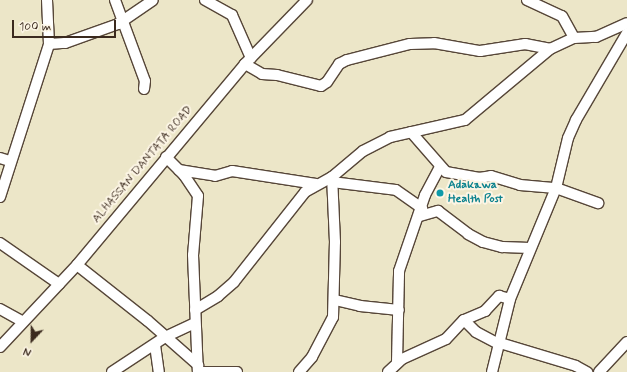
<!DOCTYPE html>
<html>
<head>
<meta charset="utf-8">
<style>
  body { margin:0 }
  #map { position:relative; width:627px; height:372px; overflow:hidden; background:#ece6c8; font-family:Mynerve,sans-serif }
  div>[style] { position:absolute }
  .roads { filter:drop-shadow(1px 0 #564638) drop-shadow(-1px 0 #564638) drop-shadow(0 1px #564638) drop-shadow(0 -1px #564638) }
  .minor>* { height:10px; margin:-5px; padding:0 5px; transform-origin:5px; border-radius:5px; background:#fff }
  .dots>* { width:11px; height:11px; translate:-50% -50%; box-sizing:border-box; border:2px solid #fcf5e5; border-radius:50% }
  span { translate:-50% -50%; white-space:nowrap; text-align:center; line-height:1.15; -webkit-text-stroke:4px #fcf5e5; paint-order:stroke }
  .street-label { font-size:12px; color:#3b2a1e }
  .culture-label { font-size:12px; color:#0d838f; font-weight:700 }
  .left { translate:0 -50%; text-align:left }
  .north { position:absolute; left:12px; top:320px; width:40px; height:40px; -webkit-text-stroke:3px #fcf5e5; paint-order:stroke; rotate:202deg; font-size:11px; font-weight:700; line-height:16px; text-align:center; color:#3b2a1e }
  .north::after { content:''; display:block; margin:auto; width:14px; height:18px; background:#3b2a1e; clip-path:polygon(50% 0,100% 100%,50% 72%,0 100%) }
  .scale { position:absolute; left:12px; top:20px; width:104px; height:18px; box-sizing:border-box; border:2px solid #3b2a1e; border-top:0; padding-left:5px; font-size:12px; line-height:14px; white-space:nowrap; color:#3b2a1e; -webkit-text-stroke:3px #fcf5e5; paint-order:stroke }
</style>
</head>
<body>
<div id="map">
  <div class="roads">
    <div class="minor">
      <div style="left:115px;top:0;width:86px;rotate:69.7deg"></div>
      <div style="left:145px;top:81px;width:8px;rotate:97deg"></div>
      <div style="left:205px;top:0;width:31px;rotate:29deg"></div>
      <div style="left:232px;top:15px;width:47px;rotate:66.2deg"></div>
      <div style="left:527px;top:0;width:38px;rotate:25deg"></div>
      <div style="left:562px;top:16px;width:25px;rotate:61deg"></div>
      <div style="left:49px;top:44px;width:16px;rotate:-4deg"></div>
      <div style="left:65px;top:43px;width:56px;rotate:-19.7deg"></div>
      <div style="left:118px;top:24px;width:42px;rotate:-34.4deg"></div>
      <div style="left:245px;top:64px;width:20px;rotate:30deg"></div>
      <div style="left:262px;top:74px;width:15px;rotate:4deg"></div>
      <div style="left:277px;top:75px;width:45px;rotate:14deg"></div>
      <div style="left:321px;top:86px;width:7px;rotate:-34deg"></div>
      <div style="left:327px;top:82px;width:22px;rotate:-56deg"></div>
      <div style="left:339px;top:64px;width:9px;rotate:-27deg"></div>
      <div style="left:347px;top:60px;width:65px;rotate:-14.3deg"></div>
      <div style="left:410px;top:44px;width:24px;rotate:-2deg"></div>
      <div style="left:434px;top:43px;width:47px;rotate:9.9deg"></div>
      <div style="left:480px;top:51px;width:46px;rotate:-8.8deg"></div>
      <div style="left:525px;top:44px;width:25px;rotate:11deg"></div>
      <div style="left:411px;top:132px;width:53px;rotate:48.8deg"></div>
      <div style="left:446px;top:172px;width:34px;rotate:10deg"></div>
      <div style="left:479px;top:178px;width:12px;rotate:-9deg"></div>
      <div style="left:491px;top:176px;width:30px;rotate:17deg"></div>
      <div style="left:520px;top:185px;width:36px;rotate:5deg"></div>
      <div style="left:556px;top:188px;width:45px;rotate:19.7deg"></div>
      <div style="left:166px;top:157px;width:25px;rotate:45deg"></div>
      <div style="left:184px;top:175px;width:25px;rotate:56deg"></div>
      <div style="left:198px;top:196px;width:59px;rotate:94.8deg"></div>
      <div style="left:193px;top:255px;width:117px;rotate:87.6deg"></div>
      <div style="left:0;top:158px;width:10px;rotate:17deg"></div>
      <div style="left:179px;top:170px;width:36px;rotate:9deg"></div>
      <div style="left:215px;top:176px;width:18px;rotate:-16deg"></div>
      <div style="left:232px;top:171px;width:85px;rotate:8.8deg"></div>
      <div style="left:332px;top:182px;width:64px;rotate:7.1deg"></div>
      <div style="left:396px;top:190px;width:32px;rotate:35deg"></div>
      <div style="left:0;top:197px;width:161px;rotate:-72.2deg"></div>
      <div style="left:49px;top:44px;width:44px;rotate:-92.6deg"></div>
      <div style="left:420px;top:216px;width:19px;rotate:-16deg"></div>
      <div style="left:438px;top:211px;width:38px;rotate:37deg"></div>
      <div style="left:468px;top:234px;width:17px;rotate:28deg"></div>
      <div style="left:483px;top:242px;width:20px;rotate:15deg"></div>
      <div style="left:502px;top:247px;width:28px;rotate:2deg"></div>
      <div style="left:0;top:243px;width:72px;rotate:34.8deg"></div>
      <div style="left:77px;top:265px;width:90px;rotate:38.3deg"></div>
      <div style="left:148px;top:321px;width:67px;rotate:41.3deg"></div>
      <div style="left:335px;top:300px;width:26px;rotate:13deg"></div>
      <div style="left:360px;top:306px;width:39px;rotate:6deg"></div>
      <div style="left:0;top:309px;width:25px;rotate:29deg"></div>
      <div style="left:195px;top:310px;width:27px;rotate:-31deg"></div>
      <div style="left:218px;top:296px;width:21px;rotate:-41deg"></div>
      <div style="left:234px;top:282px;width:115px;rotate:-51.7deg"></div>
      <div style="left:305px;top:192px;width:31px;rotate:-29deg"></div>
      <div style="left:332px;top:177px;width:40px;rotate:-40deg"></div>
      <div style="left:363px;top:151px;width:30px;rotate:-27deg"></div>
      <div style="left:390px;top:137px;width:77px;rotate:-12.8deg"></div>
      <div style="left:465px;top:120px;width:111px;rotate:-39.9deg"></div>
      <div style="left:550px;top:49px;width:26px;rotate:-25deg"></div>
      <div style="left:574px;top:38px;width:22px;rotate:-3deg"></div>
      <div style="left:596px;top:37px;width:34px;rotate:-24deg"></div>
      <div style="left:464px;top:320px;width:17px;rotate:45deg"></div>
      <div style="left:476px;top:332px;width:27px;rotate:28deg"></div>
      <div style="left:500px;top:343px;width:79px;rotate:16.8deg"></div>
      <div style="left:576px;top:366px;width:13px;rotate:29deg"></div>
      <div style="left:155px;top:345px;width:27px;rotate:82deg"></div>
      <div style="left:0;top:347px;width:112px;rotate:-46.8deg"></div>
      <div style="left:77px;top:265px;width:262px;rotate:-50.1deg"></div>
      <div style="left:245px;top:64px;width:89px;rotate:-45.9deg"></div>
      <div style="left:397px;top:362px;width:91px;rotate:-88.7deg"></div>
      <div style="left:399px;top:271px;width:80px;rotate:-71.1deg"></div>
      <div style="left:425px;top:195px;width:32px;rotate:-62deg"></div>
      <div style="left:112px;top:372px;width:64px;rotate:-33.4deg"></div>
      <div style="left:165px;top:337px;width:33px;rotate:-25deg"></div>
      <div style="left:198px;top:372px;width:39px"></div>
      <div style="left:299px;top:372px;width:20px;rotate:-49deg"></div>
      <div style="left:312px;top:357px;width:45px;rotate:-62.3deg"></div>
      <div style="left:333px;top:317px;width:75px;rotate:-88.5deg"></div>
      <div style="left:335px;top:242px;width:65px;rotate:-92.6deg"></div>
      <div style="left:388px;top:372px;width:19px;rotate:-43deg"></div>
      <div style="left:402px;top:359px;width:48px;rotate:-24.4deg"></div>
      <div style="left:446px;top:339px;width:26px;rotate:-47deg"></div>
      <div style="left:464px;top:320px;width:23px;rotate:-23deg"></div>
      <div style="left:485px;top:311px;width:21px;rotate:-47deg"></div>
      <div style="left:499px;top:296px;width:11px;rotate:15deg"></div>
      <div style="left:492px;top:372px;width:75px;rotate:-76.1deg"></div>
      <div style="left:510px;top:299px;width:120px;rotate:-67.5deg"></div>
      <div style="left:556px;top:188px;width:51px;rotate:-76.5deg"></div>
      <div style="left:568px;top:138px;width:20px;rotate:-66deg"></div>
      <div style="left:576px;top:120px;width:101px;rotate:-59.6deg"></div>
      <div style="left:599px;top:372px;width:41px;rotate:-47deg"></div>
    </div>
  </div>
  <div class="dots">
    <div style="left:440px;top:193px;background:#0f9aa8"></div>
  </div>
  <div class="street-label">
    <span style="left:143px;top:165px;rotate:-50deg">ALHASSAN DANTATA ROAD</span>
  </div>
  <div class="culture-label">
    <span class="left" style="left:448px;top:193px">Adakawa<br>Health Post</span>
  </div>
  <div class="north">N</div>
  <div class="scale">100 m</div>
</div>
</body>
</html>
